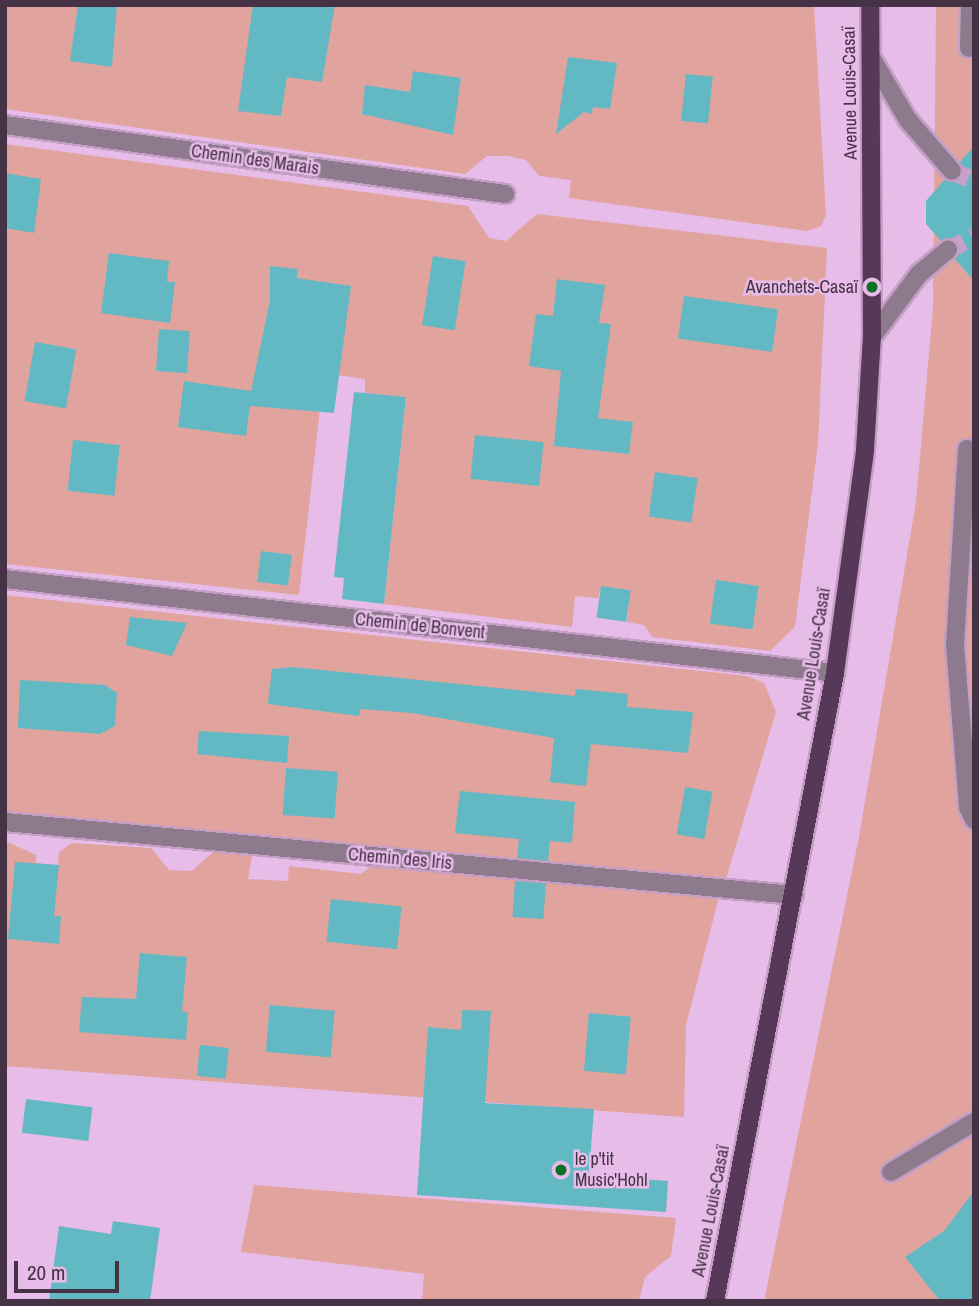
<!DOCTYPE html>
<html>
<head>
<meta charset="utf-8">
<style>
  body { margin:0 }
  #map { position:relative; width:979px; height:1306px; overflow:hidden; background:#e8bce9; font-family:"Archivo Narrow",sans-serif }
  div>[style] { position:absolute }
  .green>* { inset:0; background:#e1a39d }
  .building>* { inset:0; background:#62b9c3; transform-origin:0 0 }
  .minor-tunnel>* { height:18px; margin-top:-9px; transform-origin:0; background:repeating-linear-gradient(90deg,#c7a1c8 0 18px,transparent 0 27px) }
  .roads { filter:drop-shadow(2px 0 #c49ec5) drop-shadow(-2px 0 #c49ec5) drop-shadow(0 2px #c49ec5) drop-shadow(0 -2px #c49ec5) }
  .minor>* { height:18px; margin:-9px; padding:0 9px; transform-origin:9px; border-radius:9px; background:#8d7b8d }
  .major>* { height:18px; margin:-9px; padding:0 9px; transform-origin:9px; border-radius:9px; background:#573858 }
  .dots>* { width:19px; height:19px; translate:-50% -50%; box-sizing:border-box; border:4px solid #e8bce9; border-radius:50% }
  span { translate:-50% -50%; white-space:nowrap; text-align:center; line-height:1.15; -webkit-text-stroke:5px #e8bce9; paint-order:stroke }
  .street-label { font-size:18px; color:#453345 }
  .poi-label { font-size:18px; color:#453345 }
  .right { translate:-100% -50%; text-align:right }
  .left { translate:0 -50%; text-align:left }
  .frame { position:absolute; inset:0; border:7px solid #453345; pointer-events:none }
  .scale { position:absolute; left:14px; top:1261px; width:105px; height:32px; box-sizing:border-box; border:4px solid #453345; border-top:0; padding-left:9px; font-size:21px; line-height:24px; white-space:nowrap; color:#453345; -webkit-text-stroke:5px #e8bce9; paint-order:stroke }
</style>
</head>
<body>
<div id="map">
  <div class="green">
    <div style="clip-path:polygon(5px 5px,814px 5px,826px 215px,821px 226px,807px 231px,569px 198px,571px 180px,539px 176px,526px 160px,508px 156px,487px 156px,465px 174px,5px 109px)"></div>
    <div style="clip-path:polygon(936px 5px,974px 5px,974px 1301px,764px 1301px,859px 837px,916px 502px,933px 308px)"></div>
    <div style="clip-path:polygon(5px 144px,468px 206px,489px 238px,506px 241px,537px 214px,827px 248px,818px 443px,795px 627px,770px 651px,652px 637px,644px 625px,627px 622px,630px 590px,601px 587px,598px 598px,575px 596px,572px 627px,384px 604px,406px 397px,365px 393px,365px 379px,324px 373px,299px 595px,5px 564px)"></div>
    <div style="clip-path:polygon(5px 595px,747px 676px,764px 683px,776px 712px,726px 879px,5px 814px)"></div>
    <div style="clip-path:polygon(5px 841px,36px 855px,36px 863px,58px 865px,59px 852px,72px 843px,151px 848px,169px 870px,192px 871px,213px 852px,252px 856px,248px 879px,288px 881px,289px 866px,361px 874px,374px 864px,719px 897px,686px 1025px,684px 1117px,5px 1066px)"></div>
    <div style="clip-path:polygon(254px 1185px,676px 1218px,671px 1256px,645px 1277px,639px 1301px,422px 1301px,424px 1274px,241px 1252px)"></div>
  </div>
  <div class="building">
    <div style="clip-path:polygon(78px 5px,117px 5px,112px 67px,70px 61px)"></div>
    <div style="clip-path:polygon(253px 5px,335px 5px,322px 82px,287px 77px,281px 116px,238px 111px)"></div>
    <div style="clip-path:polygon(568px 57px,617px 63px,610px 109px,593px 107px,592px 114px,584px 112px,556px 134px)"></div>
    <div style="clip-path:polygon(413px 71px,461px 78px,453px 135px,362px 114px,365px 85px,410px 92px)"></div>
    <div style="left:686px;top:74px;width:27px;height:47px;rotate:6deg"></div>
    <div style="clip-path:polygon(974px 146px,974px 281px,955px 259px,957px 243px,941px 241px,926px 224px,926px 201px,945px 179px,960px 179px,960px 162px)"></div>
    <div style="clip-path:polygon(5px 173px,41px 179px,34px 233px,5px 228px)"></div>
    <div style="clip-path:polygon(109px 253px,169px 261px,167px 282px,175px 282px,170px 323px,101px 313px)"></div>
    <div style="left:433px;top:256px;width:33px;height:70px;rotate:9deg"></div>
    <div style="clip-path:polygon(270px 266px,298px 269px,297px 278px,351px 286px,334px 413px,250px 406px,246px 436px,178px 427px,184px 381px,251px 391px,270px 300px)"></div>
    <div style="clip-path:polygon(557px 279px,605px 285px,599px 323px,611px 324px,598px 418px,633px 422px,629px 454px,554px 446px,561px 371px,529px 366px,536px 314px,553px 316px)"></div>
    <div style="left:684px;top:296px;width:95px;height:43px;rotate:8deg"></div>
    <div style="left:159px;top:329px;width:31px;height:42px;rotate:4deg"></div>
    <div style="left:35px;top:342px;width:42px;height:60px;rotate:10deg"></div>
    <div style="clip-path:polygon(354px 392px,406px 397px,384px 604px,342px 599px,344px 578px,334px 577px)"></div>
    <div style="left:475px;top:435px;width:69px;height:44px;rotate:6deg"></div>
    <div style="left:73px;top:440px;width:47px;height:51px;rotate:6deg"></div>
    <div style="left:655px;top:472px;width:43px;height:45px;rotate:8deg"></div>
    <div style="left:261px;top:551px;width:31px;height:31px;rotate:7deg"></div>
    <div style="left:716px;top:580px;width:43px;height:44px;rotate:8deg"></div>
    <div style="left:601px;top:586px;width:30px;height:32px;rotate:8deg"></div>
    <div style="clip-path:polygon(130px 617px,187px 623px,172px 656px,126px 645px)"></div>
    <div style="clip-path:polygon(293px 667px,575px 696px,576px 689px,628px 694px,627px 707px,693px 712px,688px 753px,591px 744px,586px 786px,550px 782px,554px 738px,412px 713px,360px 709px,359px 716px,268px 704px,272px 669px)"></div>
    <div style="clip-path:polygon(20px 680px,105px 685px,117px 693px,115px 726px,100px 734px,18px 728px)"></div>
    <div style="clip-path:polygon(199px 731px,289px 736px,287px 763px,197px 754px)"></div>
    <div style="left:286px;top:768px;width:52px;height:47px;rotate:4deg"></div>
    <div style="left:685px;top:787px;width:28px;height:48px;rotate:10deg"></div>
    <div style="clip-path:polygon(460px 791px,575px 802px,572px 843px,550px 841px,548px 861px,517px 858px,519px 839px,455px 833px)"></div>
    <div style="clip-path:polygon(15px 862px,59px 865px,54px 916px,61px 916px,59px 944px,8px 939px)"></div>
    <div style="left:515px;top:881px;width:31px;height:36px;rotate:4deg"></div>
    <div style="left:331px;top:899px;width:71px;height:43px;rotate:6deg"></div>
    <div style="clip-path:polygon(140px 953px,187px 957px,182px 1011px,188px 1013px,186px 1040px,79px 1032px,82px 997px,136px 999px)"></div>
    <div style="left:270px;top:1005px;width:65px;height:47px;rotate:5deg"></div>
    <div style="clip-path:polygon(462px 1010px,491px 1011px,485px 1103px,594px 1109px,589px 1175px,668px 1181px,666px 1212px,417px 1195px,428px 1027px,461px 1030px)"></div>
    <div style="left:589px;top:1013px;width:42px;height:58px;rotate:5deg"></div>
    <div style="left:200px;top:1045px;width:29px;height:31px;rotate:6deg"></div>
    <div style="left:26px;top:1099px;width:67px;height:34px;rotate:7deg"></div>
    <div style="clip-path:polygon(974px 1191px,974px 1301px,940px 1301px,905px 1257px,944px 1231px)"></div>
    <div style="clip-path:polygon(113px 1221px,160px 1228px,150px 1301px,49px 1301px,59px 1226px,111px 1234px)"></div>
  </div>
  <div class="minor-tunnel">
    <div style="left:952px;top:171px;width:24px;rotate:24deg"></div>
    <div style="left:948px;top:250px;width:29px;rotate:-27deg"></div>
  </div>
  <div class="roads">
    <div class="minor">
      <div style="left:969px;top:48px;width:43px;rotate:-88.7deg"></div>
      <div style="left:871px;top:57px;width:73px;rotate:59.6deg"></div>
      <div style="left:908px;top:120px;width:67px;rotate:49.2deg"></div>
      <div style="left:5px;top:125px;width:505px;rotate:7.86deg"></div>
      <div style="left:872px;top:337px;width:79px;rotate:-53.3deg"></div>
      <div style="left:919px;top:274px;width:38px;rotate:-40deg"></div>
      <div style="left:967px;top:449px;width:196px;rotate:93.5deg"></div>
      <div style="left:955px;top:645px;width:163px;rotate:85.4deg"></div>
      <div style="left:968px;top:807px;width:14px;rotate:65deg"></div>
      <div style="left:5px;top:579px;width:835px;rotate:6.46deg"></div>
      <div style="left:5px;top:822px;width:792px;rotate:5.29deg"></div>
      <div style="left:891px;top:1172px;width:97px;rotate:-31.1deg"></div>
    </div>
    <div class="major">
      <div style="left:715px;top:1301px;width:639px;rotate:-79.18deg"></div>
      <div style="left:835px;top:673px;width:225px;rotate:-82.3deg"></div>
      <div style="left:865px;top:450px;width:113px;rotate:-86.5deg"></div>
      <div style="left:872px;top:337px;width:332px;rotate:-90.3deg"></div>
    </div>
  </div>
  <div class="dots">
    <div style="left:872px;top:287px;background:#087122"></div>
    <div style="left:561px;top:1170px;background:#087122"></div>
  </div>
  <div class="street-label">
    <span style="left:850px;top:93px;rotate:-91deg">Avenue Louis-Casaï</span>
    <span style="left:255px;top:160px;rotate:8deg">Chemin des Marais</span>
    <span style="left:420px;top:626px;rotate:6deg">Chemin de Bonvent</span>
    <span style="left:814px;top:654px;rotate:-81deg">Avenue Louis-Casaï</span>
    <span style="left:400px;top:859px;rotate:5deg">Chemin des Iris</span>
    <span style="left:711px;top:1211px;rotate:-79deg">Avenue Louis-Casaï</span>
  </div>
  <div class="poi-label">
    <span class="right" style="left:858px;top:287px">Avanchets-Casaï</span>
    <span class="left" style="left:575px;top:1170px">le p'tit<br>Music'Hohl</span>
  </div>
  <div class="frame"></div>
  <div class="scale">20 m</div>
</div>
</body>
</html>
